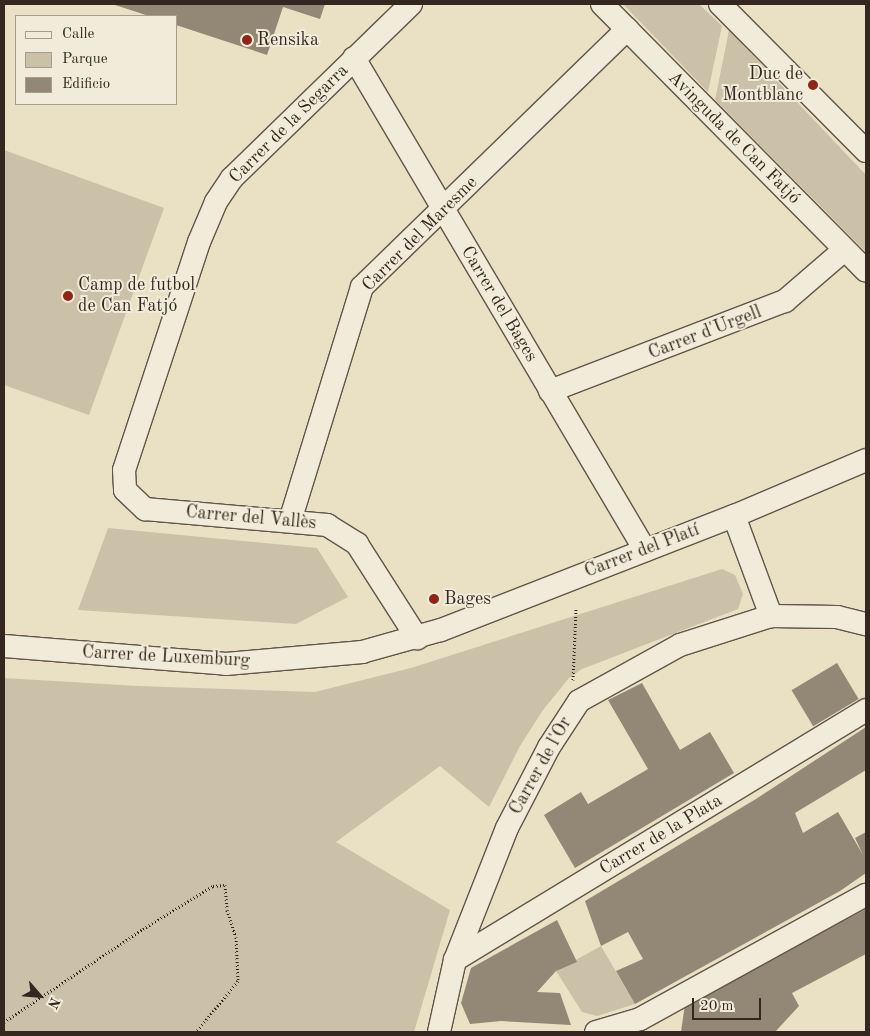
<!DOCTYPE html>
<html>
<head>
<meta charset="utf-8">
<style>
  body { margin:0 }
  #map { position:relative; width:870px; height:1036px; overflow:hidden; background:#eae0c4; font-family:"Old Standard TT",serif }
  div>[style] { position:absolute }
  .green>* { inset:0; background:#cbc1a8 }
  .building>* { inset:0; background:#938775; transform-origin:0 0 }
  .path>* { height:3px; margin-top:-1.5px; transform-origin:0; background:repeating-linear-gradient(90deg,#35271f 0 1px,transparent 0 3.5px) }
  .roads { filter:drop-shadow(1px 0 #625548) drop-shadow(-1px 0 #625548) drop-shadow(0 1px #625548) drop-shadow(0 -1px #625548) }
  .minor>* { height:22px; margin:-11px; padding:0 11px; transform-origin:11px; border-radius:11px; background:#f1ebd9 }
  .dots>* { width:14px; height:14px; translate:-50% -50%; box-sizing:border-box; border:2px solid #f1ebd9; border-radius:50% }
  span { translate:-50% -50%; white-space:nowrap; text-align:center; line-height:1.15; -webkit-text-stroke:4px #f1ebd9; paint-order:stroke }
  .poi-label { font-size:18px; color:#35271f }
  .left { translate:0 -50%; text-align:left }
  .right { translate:-100% -50%; text-align:right }
  .street-label { font-size:18px; color:#35271f }
  .frame { position:absolute; inset:0; border:5px solid #35271f; pointer-events:none }
  .legend { position:absolute; left:15px; top:15px; width:162px; height:90px; box-sizing:border-box; background:#f1ebd9; border:1px solid #a69d8f; margin:0; padding:6px 9px; list-style:none; font-size:15px; color:#35271f }
  .legend li { display:flex; align-items:center; gap:10px; height:25px }
  .legend b { width:25px; border:1px solid #a69d8f }
  .north { position:absolute; left:15px; top:971px; width:50px; height:50px; -webkit-text-stroke:4px #f1ebd9; paint-order:stroke; rotate:117deg; font-size:14px; font-weight:700; line-height:20px; text-align:center; color:#35271f }
  .north::after { content:''; display:block; margin:auto; width:18px; height:22px; background:#35271f; clip-path:polygon(50% 0,100% 100%,50% 72%,0 100%) }
  .scale { position:absolute; left:692px; top:998px; width:69px; height:22px; box-sizing:border-box; border:2px solid #35271f; border-top:0; padding-left:6px; font-size:15px; line-height:18px; white-space:nowrap; color:#35271f; -webkit-text-stroke:4px #f1ebd9; paint-order:stroke }
</style>
</head>
<body>
<div id="map">
  <div class="green">
    <div style="clip-path:polygon(623px 4px,699px 4px,722px 26px,708px 92px)"></div>
    <div style="clip-path:polygon(729px 30px,866px 175px,866px 252px,715px 100px)"></div>
    <div style="clip-path:polygon(4px 150px,164px 208px,89px 415px,4px 385px)"></div>
    <div style="clip-path:polygon(108px 528px,317px 548px,348px 597px,296px 624px,78px 610px)"></div>
    <div style="clip-path:polygon(722px 569px,735px 575px,743px 594px,738px 609px,582px 669px,569px 678px,543px 710px,520px 746px,489px 807px,440px 766px,336px 842px,450px 910px,414px 1032px,4px 1032px,4px 678px,138px 686px,315px 692px,411px 668px)"></div>
    <div style="clip-path:polygon(601px 946px,635px 1004px,597px 1016px,582px 1012px,556px 971px)"></div>
  </div>
  <div class="building">
    <div style="clip-path:polygon(112px 4px,325px 4px,320px 19px,283px 7px,267px 55px,176px 25px,176px 16px,149px 16px)"></div>
    <div style="left:837px;top:663px;width:42px;height:53px;rotate:59deg"></div>
    <div style="clip-path:polygon(642px 683px,680px 750px,710px 732px,734px 773px,575px 868px,544px 815px,581px 792px,588px 804px,648px 769px,608px 700px)"></div>
    <div style="clip-path:polygon(866px 727px,866px 770px,795px 813px,803px 833px,838px 812px,863px 855px,855px 838px,866px 832px,866px 873px,840px 891px,635px 1004px,616px 971px,643px 959px,628px 932px,601px 946px,585px 901px,756px 799px)"></div>
    <div style="clip-path:polygon(866px 909px,866px 954px,792px 993px,799px 1006px,775px 1032px,681px 1032px,685px 1004px)"></div>
    <div style="clip-path:polygon(557px 920px,577px 962px,556px 971px,537px 992px,560px 993px,571px 1025px,501px 1021px,470px 1024px,461px 1003px,471px 968px)"></div>
  </div>
  <div class="path">
    <div style="left:573px;top:680px;width:72px;rotate:-87.6deg"></div>
    <div style="left:4px;top:1022px;width:167px;rotate:-33.8deg"></div>
    <div style="left:143px;top:929px;width:82px;rotate:-31.6deg"></div>
    <div style="left:213px;top:886px;width:12px;rotate:-5deg"></div>
    <div style="left:225px;top:885px;width:25px;rotate:85deg"></div>
    <div style="left:227px;top:910px;width:28px;rotate:72deg"></div>
    <div style="left:236px;top:937px;width:44px;rotate:87.4deg"></div>
    <div style="left:238px;top:981px;width:66px;rotate:129.5deg"></div>
  </div>
  <div class="roads">
    <div class="minor">
      <div style="left:411px;top:4px;width:250px;rotate:135.8deg"></div>
      <div style="left:232px;top:178px;width:29px;rotate:124deg"></div>
      <div style="left:216px;top:202px;width:43px;rotate:113deg"></div>
      <div style="left:199px;top:242px;width:240px;rotate:108.2deg"></div>
      <div style="left:124px;top:470px;width:20px;rotate:87deg"></div>
      <div style="left:125px;top:490px;width:28px;rotate:44deg"></div>
      <div style="left:145px;top:509px;width:183px;rotate:5deg"></div>
      <div style="left:327px;top:525px;width:36px;rotate:32deg"></div>
      <div style="left:357px;top:544px;width:112px;rotate:57.4deg"></div>
      <div style="left:602px;top:4px;width:375px;rotate:45.3deg"></div>
      <div style="left:720px;top:4px;width:207px;rotate:45.2deg"></div>
      <div style="left:354px;top:58px;width:572px;rotate:59.4deg"></div>
      <div style="left:550px;top:391px;width:252px;rotate:-21deg"></div>
      <div style="left:785px;top:301px;width:78px;rotate:-40.8deg"></div>
      <div style="left:734px;top:516px;width:107px;rotate:69.7deg"></div>
      <div style="left:290px;top:521px;width:245px;rotate:-72.9deg"></div>
      <div style="left:362px;top:287px;width:370px;rotate:-44.2deg"></div>
      <div style="left:4px;top:646px;width:223px;rotate:4.6deg"></div>
      <div style="left:226px;top:664px;width:137px;rotate:-5deg"></div>
      <div style="left:362px;top:652px;width:82px;rotate:-15.6deg"></div>
      <div style="left:441px;top:630px;width:314px;rotate:-21.3deg"></div>
      <div style="left:734px;top:516px;width:143px;rotate:-23deg"></div>
      <div style="left:455px;top:960px;width:481px;rotate:-31.3deg"></div>
      <div style="left:439px;top:1032px;width:74px;rotate:-77.5deg"></div>
      <div style="left:455px;top:960px;width:142px;rotate:-68.5deg"></div>
      <div style="left:507px;top:828px;width:91px;rotate:-62.6deg"></div>
      <div style="left:549px;top:747px;width:55px;rotate:-56.9deg"></div>
      <div style="left:579px;top:701px;width:115px;rotate:-29deg"></div>
      <div style="left:680px;top:645px;width:96px;rotate:-17.7deg"></div>
      <div style="left:771px;top:616px;width:66px;rotate:0.9deg"></div>
      <div style="left:837px;top:617px;width:30px;rotate:14deg"></div>
      <div style="left:596px;top:1032px;width:46px;rotate:-16.5deg"></div>
      <div style="left:640px;top:1019px;width:258px;rotate:-28.8deg"></div>
    </div>
  </div>
  <div class="dots">
    <div style="left:247px;top:40px;background:#8f2418"></div>
    <div style="left:813px;top:85px;background:#8f2418"></div>
    <div style="left:68px;top:296px;background:#8f2418"></div>
    <div style="left:434px;top:599px;background:#8f2418"></div>
  </div>
  <div class="poi-label">
    <span class="left" style="left:257px;top:40px">Rensika</span>
    <span class="right" style="left:803px;top:85px">Duc de<br>Montblanc</span>
    <span class="left" style="left:78px;top:296px">Camp de futbol<br>de Can Fatjó</span>
    <span class="left" style="left:444px;top:599px">Bages</span>
  </div>
  <div class="street-label">
    <span style="left:289px;top:124px;rotate:-45deg">Carrer de la Segarra</span>
    <span style="left:734px;top:138px;rotate:45deg">Avinguda de Can Fatjó</span>
    <span style="left:420px;top:234px;rotate:-45deg">Carrer del Maresme</span>
    <span style="left:499px;top:304px;rotate:59deg">Carrer del Bages</span>
    <span style="left:705px;top:333px;rotate:-21deg">Carrer d'Urgell</span>
    <span style="left:251px;top:518px;rotate:5deg">Carrer del Vallès</span>
    <span style="left:642px;top:551px;rotate:-21deg">Carrer del Platí</span>
    <span style="left:166px;top:657px;rotate:3deg">Carrer de Luxemburg</span>
    <span style="left:541px;top:766px;rotate:-61deg">Carrer de l'Or</span>
    <span style="left:661px;top:835px;rotate:-31deg">Carrer de la Plata</span>
  </div>
  <div class="frame"></div>
  <ul class="legend">
  <li><b style="height:6px;background:#f1ebd9"></b>Calle</li>
  <li><b style="height:14px;background:#cbc1a8"></b>Parque</li>
  <li><b style="height:14px;background:#938775"></b>Edificio</li>
  </ul>
  <div class="north">N</div>
  <div class="scale">20 m</div>
</div>
</body>
</html>
